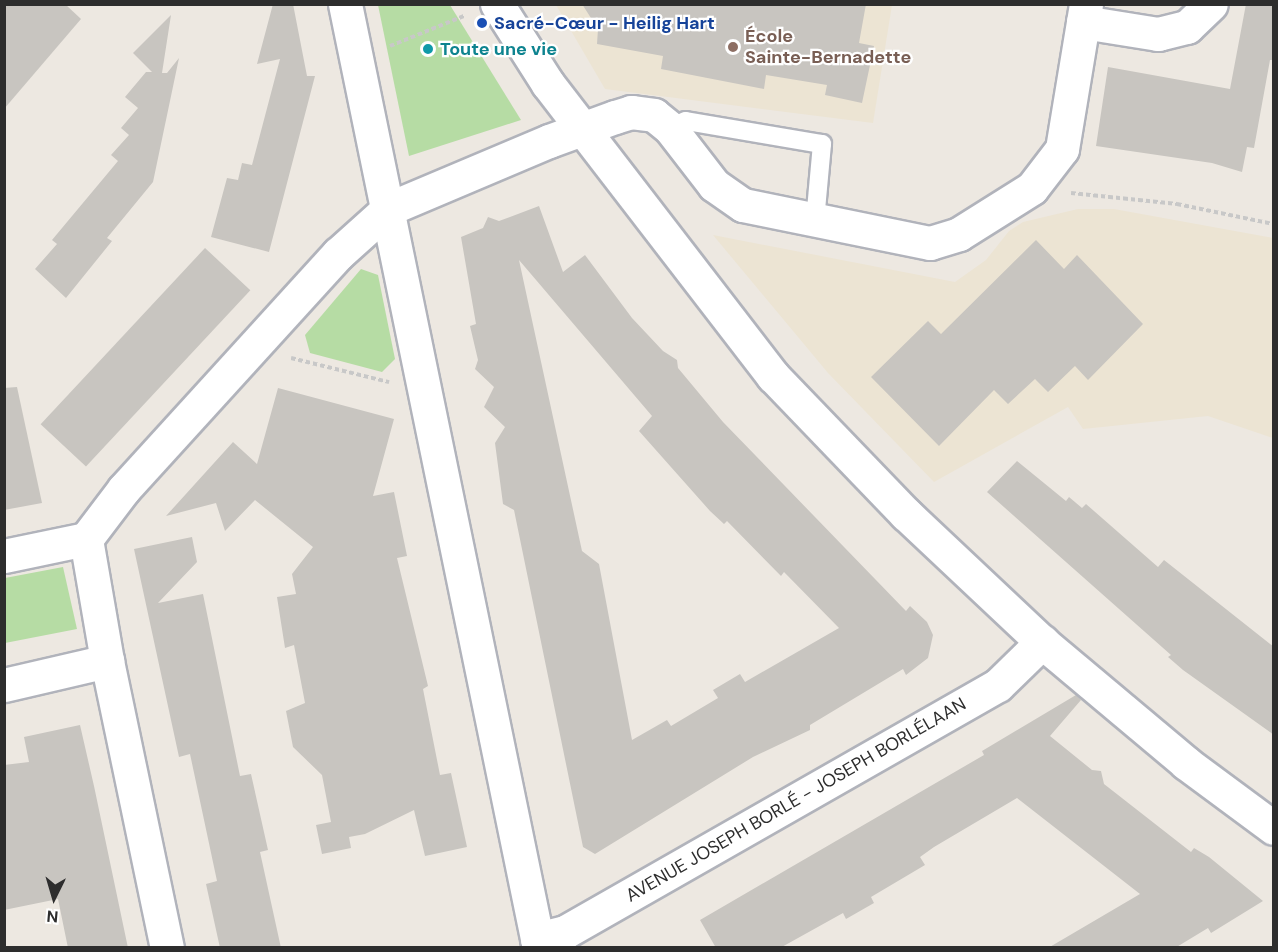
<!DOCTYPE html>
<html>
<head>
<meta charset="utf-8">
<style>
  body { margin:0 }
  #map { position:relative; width:1278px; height:952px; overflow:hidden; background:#ede8e1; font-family:"DM Sans",sans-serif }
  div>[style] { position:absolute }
  .education>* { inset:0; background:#ece4d3 }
  .green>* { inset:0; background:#b6dca4 }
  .building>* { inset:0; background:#c8c5c0; transform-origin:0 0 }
  .path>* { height:4px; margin-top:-2px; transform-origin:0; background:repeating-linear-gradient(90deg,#c8c8c8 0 4.5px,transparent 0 7.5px) }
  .roads { filter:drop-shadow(2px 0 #b1b3bb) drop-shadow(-2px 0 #b1b3bb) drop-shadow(0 2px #b1b3bb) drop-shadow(0 -2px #b1b3bb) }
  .service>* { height:18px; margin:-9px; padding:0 9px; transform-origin:9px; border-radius:9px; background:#fff }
  .minor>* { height:33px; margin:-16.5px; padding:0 16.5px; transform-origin:16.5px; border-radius:16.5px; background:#fff }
  .dots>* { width:16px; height:16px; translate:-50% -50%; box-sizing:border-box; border:3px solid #fff; border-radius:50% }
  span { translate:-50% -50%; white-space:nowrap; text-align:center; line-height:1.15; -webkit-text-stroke:4.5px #fff; paint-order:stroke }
  .transit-label { font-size:18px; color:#164399; font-weight:700 }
  .left { translate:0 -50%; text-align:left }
  .education-label { font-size:18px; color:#785e54; font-weight:700 }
  .culture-label { font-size:18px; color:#0d838f; font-weight:700 }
  .street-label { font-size:18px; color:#2d2d2d }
  .frame { position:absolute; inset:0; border:6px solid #2d2d2d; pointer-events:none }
  .north { position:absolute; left:24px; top:868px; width:60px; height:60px; -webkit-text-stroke:4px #fff; paint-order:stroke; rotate:185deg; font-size:16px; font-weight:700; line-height:24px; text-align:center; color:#2d2d2d }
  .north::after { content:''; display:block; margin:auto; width:21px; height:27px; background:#2d2d2d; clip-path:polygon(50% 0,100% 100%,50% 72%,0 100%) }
</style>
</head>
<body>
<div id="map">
  <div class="education">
    <div style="clip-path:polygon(556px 5px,892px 5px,873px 123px,605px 89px)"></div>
    <div style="clip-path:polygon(1078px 209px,1114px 209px,1273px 238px,1273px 438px,1208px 416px,1083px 429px,1068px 407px,934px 482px,828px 373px,713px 235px,955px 282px,986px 260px,1009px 231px,1023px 222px)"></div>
  </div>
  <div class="green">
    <div style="clip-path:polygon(378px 5px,450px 5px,521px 120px,409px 156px)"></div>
    <div style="clip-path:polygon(361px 269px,378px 275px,395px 359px,382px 372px,310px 353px,305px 335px)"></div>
    <div style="clip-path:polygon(63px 567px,77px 629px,5px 643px,5px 578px)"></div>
  </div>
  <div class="building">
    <div style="clip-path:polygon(4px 4px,65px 4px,81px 19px,4px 109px)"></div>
    <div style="clip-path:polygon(273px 4px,293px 4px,307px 76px,315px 76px,269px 252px,211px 237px,227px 178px,238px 180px,242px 163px,252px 165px,280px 59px,257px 64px)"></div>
    <div style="clip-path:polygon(582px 4px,866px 4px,859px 43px,874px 46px,862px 103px,825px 95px,827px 85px,766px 75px,764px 89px,661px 69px,663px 56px,597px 44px,598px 29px)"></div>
    <div style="clip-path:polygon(1246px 4px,1274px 4px,1274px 60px,1270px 60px,1254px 148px,1247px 147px,1242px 172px,1212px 163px,1096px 146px,1108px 67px,1230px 89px)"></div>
    <div style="clip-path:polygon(171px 15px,162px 73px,167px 73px,179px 58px,153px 182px,107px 238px,112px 241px,66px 298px,35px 269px,57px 244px,52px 240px,118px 161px,111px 155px,129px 135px,121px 128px,138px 108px,125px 97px,146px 72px,152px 72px,133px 53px)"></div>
    <div style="clip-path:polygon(evenodd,539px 206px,563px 272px,585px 255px,632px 318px,663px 351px,677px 360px,678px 368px,723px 422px,906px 611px,910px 606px,927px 622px,933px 635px,928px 658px,906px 675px,903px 669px,810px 725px,810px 730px,753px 757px,595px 854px,583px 847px,514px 510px,503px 504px,495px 443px,505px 427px,484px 407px,494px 387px,475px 369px,478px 360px,470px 326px,476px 324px,461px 237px,483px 228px,488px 217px,499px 221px,539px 206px,519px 260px,652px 416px,639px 431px,710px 511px,724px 524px,727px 521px,781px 576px,784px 572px,839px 628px,745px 682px,740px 674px,713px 690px,718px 698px,671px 726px,667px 720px,632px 740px,599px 564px,582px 551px,519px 260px)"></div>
    <div style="clip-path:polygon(1036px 240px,1064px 269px,1077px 255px,1143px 324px,1088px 380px,1075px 366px,1048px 392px,1035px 379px,1008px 404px,994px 390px,939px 446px,871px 377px,928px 321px,941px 334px)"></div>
    <div style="left:205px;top:248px;width:62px;height:241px;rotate:43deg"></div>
    <div style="clip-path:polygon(17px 387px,42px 503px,4px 510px,4px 388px)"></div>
    <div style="clip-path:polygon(278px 388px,394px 419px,373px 496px,394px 492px,407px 556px,397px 558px,428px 686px,423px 689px,440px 775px,451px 773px,467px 847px,425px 856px,414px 810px,365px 834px,349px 837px,351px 848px,322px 854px,316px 825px,331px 822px,322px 775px,293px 747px,286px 711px,305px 703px,294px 645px,285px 648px,277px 597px,296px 594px,292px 574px,313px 547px,255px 500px,225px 531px,216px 503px,166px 516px,233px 442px,257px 464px)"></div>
    <div style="clip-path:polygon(1017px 461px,1066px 501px,1069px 497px,1082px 508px,1086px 504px,1158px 567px,1164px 560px,1274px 647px,1274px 735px,1183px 670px,1168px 657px,1171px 655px,987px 492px)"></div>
    <div style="clip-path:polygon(192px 537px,197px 562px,158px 603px,203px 594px,240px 776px,251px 774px,268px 850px,260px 852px,281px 948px,220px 948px,206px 884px,217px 881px,190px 754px,179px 757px,134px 549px)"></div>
    <div style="clip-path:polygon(1076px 695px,1081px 700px,1050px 736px,1092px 770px,1101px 771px,1104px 784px,1191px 852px,1194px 848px,1209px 857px,1263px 901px,1211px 933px,1208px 928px,1175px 948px,1048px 948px,1140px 894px,1017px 798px,934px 847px,920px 857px,925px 865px,871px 897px,874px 903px,846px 919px,843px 913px,780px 948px,716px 948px,700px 920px,984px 755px,982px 751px)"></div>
    <div style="clip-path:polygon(80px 725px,94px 786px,128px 948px,68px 948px,58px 899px,4px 910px,4px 765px,29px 762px,24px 737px)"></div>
  </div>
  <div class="path">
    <div style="left:390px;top:46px;width:80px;rotate:-22.1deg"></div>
    <div style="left:1071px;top:193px;width:107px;rotate:5.9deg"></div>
    <div style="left:1177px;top:204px;width:99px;rotate:11.7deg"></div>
    <div style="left:291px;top:358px;width:101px;rotate:13.8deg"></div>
  </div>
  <div class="roads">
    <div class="service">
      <div style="left:670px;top:128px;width:17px;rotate:-24deg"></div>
      <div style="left:686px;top:121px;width:138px;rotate:9.6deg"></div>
      <div style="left:822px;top:144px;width:77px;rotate:95.2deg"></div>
    </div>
    <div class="minor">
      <div style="left:345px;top:4px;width:964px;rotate:78.39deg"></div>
      <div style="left:497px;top:4px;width:95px;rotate:57.5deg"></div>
      <div style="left:548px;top:84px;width:369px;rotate:52.4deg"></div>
      <div style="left:773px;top:376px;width:192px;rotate:46.1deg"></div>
      <div style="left:906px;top:514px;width:187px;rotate:43.3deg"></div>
      <div style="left:1042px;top:642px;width:188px;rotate:40deg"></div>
      <div style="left:1186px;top:763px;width:109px;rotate:36.5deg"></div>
      <div style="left:1083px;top:22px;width:76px;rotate:9.1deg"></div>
      <div style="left:1158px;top:34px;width:30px;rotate:-14deg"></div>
      <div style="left:1187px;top:27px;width:33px;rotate:-44deg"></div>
      <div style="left:86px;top:539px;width:124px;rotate:80.2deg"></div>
      <div style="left:107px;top:661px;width:293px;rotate:78.2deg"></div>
      <div style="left:4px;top:556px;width:84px;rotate:-11.7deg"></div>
      <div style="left:86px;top:539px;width:63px;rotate:-52.8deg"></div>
      <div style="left:124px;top:489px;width:318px;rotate:-47.7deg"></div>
      <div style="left:338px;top:254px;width:67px;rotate:-42deg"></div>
      <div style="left:388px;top:209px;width:175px;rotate:-22.9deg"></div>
      <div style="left:549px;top:141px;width:70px;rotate:-20deg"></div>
      <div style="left:615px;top:117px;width:17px;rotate:-17deg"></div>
      <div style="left:631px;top:112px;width:23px;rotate:7deg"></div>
      <div style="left:654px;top:115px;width:21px;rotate:39deg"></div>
      <div style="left:670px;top:128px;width:72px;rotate:52.3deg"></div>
      <div style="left:714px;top:185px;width:35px;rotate:35deg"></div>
      <div style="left:743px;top:205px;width:191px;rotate:11.5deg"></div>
      <div style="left:930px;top:243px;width:30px;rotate:-17deg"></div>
      <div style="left:959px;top:234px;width:86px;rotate:-32.2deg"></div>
      <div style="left:1032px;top:188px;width:49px;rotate:-52.4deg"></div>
      <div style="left:1062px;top:149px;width:147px;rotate:-80.6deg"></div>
      <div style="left:4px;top:685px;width:106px;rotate:-13.1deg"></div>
      <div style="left:537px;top:939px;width:29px;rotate:-14deg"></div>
      <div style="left:565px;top:932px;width:498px;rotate:-29.7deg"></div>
      <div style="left:998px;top:685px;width:62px;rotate:-44.3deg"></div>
    </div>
  </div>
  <div class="dots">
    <div style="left:482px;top:23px;background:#1a4fb4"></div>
    <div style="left:733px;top:47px;background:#8d6e63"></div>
    <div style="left:428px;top:49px;background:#0f9aa8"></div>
  </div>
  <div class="transit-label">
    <span class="left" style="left:494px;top:23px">Sacré-Cœur - Heilig Hart</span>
  </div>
  <div class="education-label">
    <span class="left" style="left:745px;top:47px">École<br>Sainte-Bernadette</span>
  </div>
  <div class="culture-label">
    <span class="left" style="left:440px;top:49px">Toute une vie</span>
  </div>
  <div class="street-label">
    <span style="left:796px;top:800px;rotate:-30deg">AVENUE JOSEPH BORLÉ - JOSEPH BORLÉLAAN</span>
  </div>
  <div class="frame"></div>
  <div class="north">N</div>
</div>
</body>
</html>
